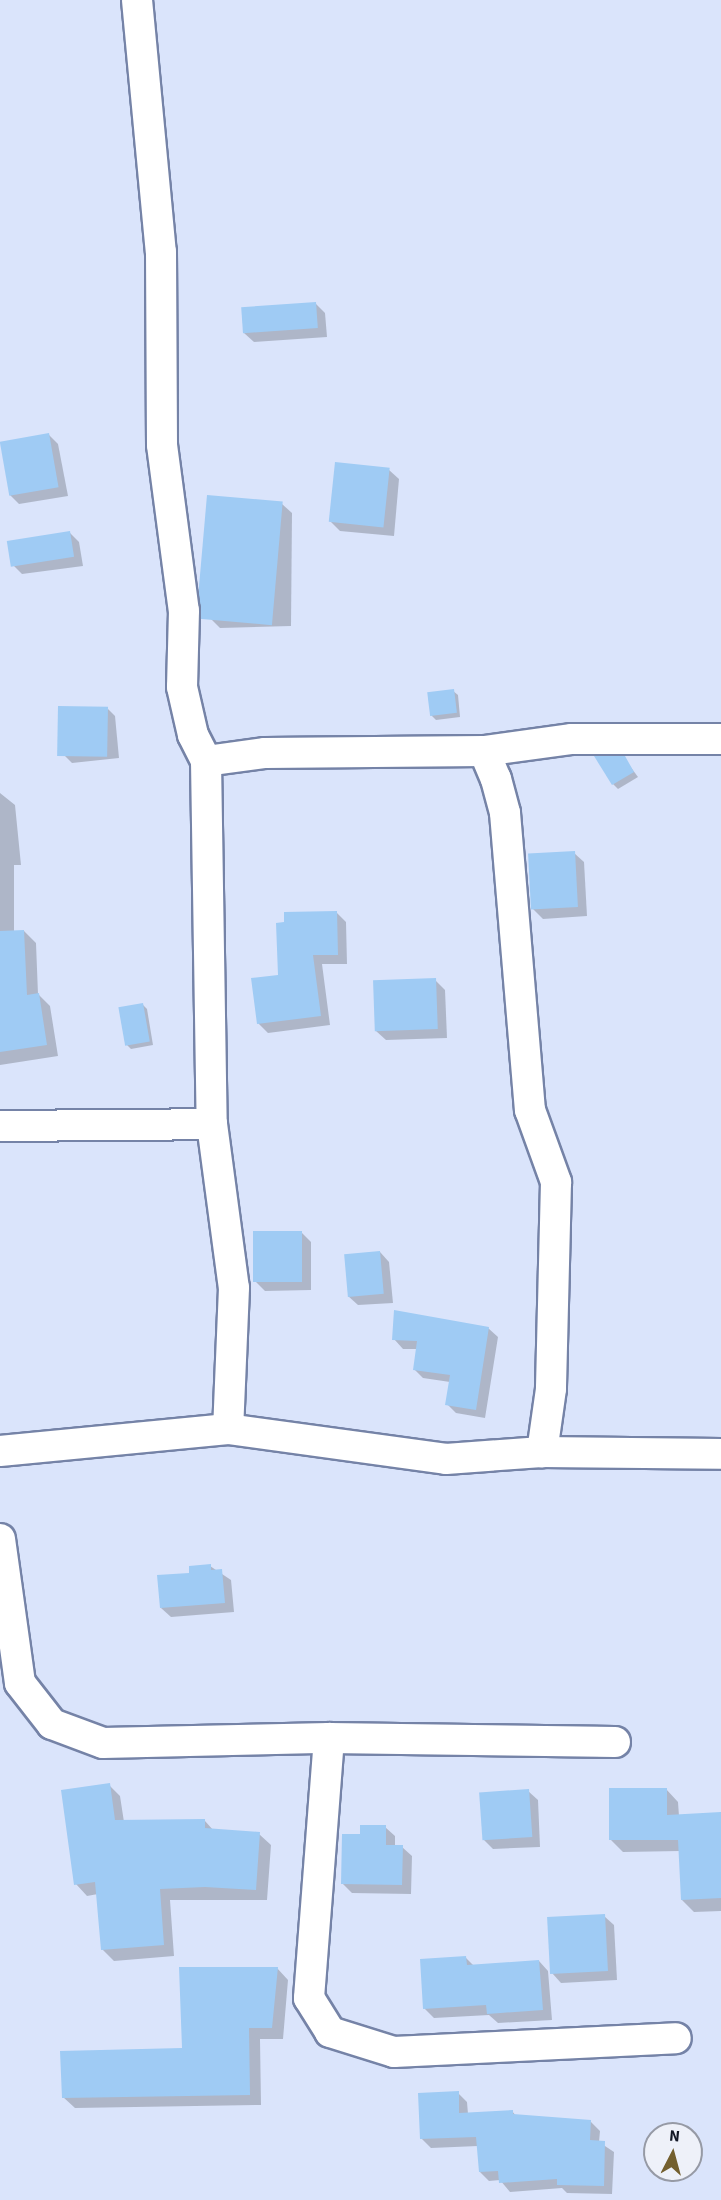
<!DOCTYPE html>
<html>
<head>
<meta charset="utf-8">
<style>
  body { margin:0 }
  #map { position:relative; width:721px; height:2200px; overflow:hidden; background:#dae4fb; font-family:"Source Sans 3",sans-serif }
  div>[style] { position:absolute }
  .shadow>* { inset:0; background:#0003 }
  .building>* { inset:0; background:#9fcbf4; transform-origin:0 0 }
  .roads { filter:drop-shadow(2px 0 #7583a7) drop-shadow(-2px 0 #7583a7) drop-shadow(0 2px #7583a7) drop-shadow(0 -2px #7583a7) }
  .street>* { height:30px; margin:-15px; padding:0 15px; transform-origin:15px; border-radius:15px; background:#fff }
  span { translate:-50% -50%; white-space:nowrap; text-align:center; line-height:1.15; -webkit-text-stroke:5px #eef1f9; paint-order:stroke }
  .north { position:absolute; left:643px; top:2122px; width:60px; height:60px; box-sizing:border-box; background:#eef1f9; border:2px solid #969aa5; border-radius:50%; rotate:6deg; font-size:16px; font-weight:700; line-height:24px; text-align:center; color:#131826 }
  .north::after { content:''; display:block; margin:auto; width:21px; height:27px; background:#735f2e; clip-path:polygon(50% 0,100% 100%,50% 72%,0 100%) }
</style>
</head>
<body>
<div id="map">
  <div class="shadow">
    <div style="clip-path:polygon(315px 303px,325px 313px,327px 337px,254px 342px,244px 333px)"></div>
    <div style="clip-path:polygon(48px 434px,58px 444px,68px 496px,19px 504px,9px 494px)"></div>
    <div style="clip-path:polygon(389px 470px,399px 479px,394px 536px,340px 531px,330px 521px)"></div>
    <div style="clip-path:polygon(282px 504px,292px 513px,291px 626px,220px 628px,210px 618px)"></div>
    <div style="clip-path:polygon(69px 532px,79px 542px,83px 566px,22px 574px,13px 565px)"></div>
    <div style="clip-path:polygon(453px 691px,458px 695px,460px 717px,436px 720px,431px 715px)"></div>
    <div style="clip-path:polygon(108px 709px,115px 716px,119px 758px,72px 763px,64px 755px)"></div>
    <div style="clip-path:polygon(624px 758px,638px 777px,618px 789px,613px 784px)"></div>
    <div style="clip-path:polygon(0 793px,15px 805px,21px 865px,14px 865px,14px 932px,24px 931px,36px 943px,38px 994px,50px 1006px,58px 1056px,0 1065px)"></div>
    <div style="clip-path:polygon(574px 853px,584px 862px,587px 916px,543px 919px,533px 909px)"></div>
    <div style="clip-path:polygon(336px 912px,346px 922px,347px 964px,322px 964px,330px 1025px,268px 1033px,258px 1023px,279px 976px)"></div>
    <div style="clip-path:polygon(435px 980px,445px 990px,447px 1038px,386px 1040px,376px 1031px)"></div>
    <div style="clip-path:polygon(143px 1005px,147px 1009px,153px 1045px,131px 1049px,126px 1044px)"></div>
    <div style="clip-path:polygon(301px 1232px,311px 1242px,311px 1290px,265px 1291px,255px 1281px)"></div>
    <div style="clip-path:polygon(380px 1252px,389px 1262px,393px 1303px,358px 1305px,348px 1296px)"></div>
    <div style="clip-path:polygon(488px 1328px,498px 1337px,485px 1418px,456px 1413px,447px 1404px,450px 1382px,423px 1378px,414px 1369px,417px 1349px,403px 1349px,394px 1339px)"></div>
    <div style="clip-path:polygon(210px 1566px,231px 1580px,234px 1612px,171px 1617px,161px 1608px,191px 1574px)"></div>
    <div style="clip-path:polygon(109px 1785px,120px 1796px,124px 1822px,205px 1821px,214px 1831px,259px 1834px,271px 1845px,267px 1900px,170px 1900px,174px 1956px,114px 1961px,102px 1949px,98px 1894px,87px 1896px,76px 1884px)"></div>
    <div style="clip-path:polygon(666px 1789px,678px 1802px,679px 1816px,721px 1814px,721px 1911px,694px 1912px,682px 1900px,680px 1851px,623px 1852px,611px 1840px)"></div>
    <div style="clip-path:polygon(528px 1791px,538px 1800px,540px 1847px,493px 1849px,483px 1839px)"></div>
    <div style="clip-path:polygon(385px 1827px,395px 1836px,395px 1846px,402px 1847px,412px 1856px,411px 1894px,352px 1893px,342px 1883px,361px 1835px)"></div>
    <div style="clip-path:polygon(604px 1916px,614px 1925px,617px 1980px,561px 1983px,552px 1973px)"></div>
    <div style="clip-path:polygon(466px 1958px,474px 1966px,539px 1961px,548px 1971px,552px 2020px,498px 2023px,489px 2015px,434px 2018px,424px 2008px)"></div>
    <div style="clip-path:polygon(277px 1968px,288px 1980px,283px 2039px,260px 2039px,261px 2105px,75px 2108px,63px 2097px,183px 2050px)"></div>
    <div style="clip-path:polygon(458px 2093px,467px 2102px,468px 2114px,512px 2111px,516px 2116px,591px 2122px,600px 2131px,599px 2142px,614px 2152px,612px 2194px,567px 2193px,562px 2188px,510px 2192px,500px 2180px,489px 2181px,480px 2172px,478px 2146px,431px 2148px,421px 2138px)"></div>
  </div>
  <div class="building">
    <div style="left:316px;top:302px;width:26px;height:75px;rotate:86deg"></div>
    <div style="left:49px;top:433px;width:55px;height:50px;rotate:80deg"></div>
    <div style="left:335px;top:462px;width:55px;height:60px;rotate:6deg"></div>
    <div style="left:207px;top:495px;width:76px;height:124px;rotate:5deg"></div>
    <div style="left:70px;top:531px;width:26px;height:64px;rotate:81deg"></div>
    <div style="left:454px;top:689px;width:24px;height:27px;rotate:83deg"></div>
    <div style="left:58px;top:706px;width:50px;height:50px;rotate:1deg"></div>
    <div style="clip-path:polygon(594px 756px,625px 756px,634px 772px,612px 785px)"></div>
    <div style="left:575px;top:851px;width:56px;height:47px;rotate:87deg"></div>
    <div style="clip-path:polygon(337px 911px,338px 955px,313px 955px,321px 1016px,257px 1024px,251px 978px,278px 975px,276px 923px,284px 922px,284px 912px)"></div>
    <div style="clip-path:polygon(24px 930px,27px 995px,39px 993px,47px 1045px,0 1052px,0 931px)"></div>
    <div style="left:436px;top:978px;width:51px;height:63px;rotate:88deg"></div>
    <div style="left:143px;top:1003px;width:39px;height:25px;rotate:80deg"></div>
    <div style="left:253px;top:1231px;width:49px;height:51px"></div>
    <div style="left:380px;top:1251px;width:43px;height:36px;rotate:85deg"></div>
    <div style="clip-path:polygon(394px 1310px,489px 1327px,476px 1410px,445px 1405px,450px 1375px,413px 1370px,417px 1341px,392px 1340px)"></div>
    <div style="clip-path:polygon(211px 1564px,211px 1570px,222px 1569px,225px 1603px,160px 1608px,157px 1575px,189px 1573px,189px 1566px)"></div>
    <div style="clip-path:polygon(110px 1783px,115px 1820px,205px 1819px,205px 1828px,260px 1832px,256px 1890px,205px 1887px,160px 1889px,164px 1945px,101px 1950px,95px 1882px,74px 1885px,61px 1790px)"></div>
    <div style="clip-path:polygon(609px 1788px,667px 1788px,667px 1815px,721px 1812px,721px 1898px,681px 1900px,678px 1840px,609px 1840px)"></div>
    <div style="left:529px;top:1789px;width:48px;height:50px;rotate:86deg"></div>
    <div style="clip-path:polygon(360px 1825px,386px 1825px,386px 1845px,403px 1845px,402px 1885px,341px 1884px,342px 1834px,360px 1834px)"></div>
    <div style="left:605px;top:1914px;width:57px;height:58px;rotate:87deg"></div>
    <div style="clip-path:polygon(466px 1956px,467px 1965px,539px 1960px,543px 2010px,487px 2014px,486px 2005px,423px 2009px,420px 1959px)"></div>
    <div style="clip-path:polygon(179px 1967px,278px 1967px,272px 2028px,249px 2028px,250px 2095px,62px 2098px,60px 2051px,182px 2048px)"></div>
    <div style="clip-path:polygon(459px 2091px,459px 2113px,513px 2110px,513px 2114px,591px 2120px,590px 2140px,605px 2141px,604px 2186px,557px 2185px,557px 2179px,499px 2183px,498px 2171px,479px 2172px,476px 2137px,420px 2139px,418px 2093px)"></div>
  </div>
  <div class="roads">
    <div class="street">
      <div style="left:137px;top:0;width:253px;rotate:84.6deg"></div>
      <div style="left:161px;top:252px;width:193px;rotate:89.7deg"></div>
      <div style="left:162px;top:445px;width:167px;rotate:82.5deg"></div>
      <div style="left:184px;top:611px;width:76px;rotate:91.5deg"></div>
      <div style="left:182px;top:687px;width:49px;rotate:77.1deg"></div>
      <div style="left:193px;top:735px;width:29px;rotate:63deg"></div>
      <div style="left:206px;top:761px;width:363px;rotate:89.1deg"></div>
      <div style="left:212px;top:1124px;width:165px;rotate:82.4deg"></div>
      <div style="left:234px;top:1288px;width:141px;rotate:92.4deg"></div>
      <div style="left:484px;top:751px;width:30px;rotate:67deg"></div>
      <div style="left:496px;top:779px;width:35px;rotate:75deg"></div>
      <div style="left:505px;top:813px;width:298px;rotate:85.2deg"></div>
      <div style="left:530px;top:1110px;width:77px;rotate:70.1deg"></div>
      <div style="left:556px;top:1182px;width:207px;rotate:91.4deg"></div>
      <div style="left:551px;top:1389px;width:64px;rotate:98.1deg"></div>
      <div style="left:206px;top:761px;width:60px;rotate:-7.7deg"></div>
      <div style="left:265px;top:753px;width:219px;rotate:-0.5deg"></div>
      <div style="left:484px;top:751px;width:89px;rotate:-7.8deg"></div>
      <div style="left:572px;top:739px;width:149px"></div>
      <div style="left:0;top:1126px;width:212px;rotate:-0.5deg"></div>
      <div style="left:0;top:1451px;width:229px;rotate:-5.5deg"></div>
      <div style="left:228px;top:1429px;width:220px;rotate:7.8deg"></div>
      <div style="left:446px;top:1459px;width:96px;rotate:-4.2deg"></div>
      <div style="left:542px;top:1452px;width:179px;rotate:0.6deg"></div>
      <div style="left:0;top:1539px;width:145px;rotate:82.1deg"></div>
      <div style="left:20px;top:1683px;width:52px;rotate:52deg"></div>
      <div style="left:52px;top:1724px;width:54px;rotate:20.4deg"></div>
      <div style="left:103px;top:1743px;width:226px;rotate:-1.3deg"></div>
      <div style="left:329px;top:1738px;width:286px;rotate:0.8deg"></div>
      <div style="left:329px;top:1738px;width:261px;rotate:94.4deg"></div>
      <div style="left:309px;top:1998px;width:40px;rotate:58deg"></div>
      <div style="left:330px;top:2032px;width:67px;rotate:17.4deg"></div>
      <div style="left:394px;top:2052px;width:282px;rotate:-2.8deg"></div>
    </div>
  </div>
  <div class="north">N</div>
</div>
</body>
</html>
